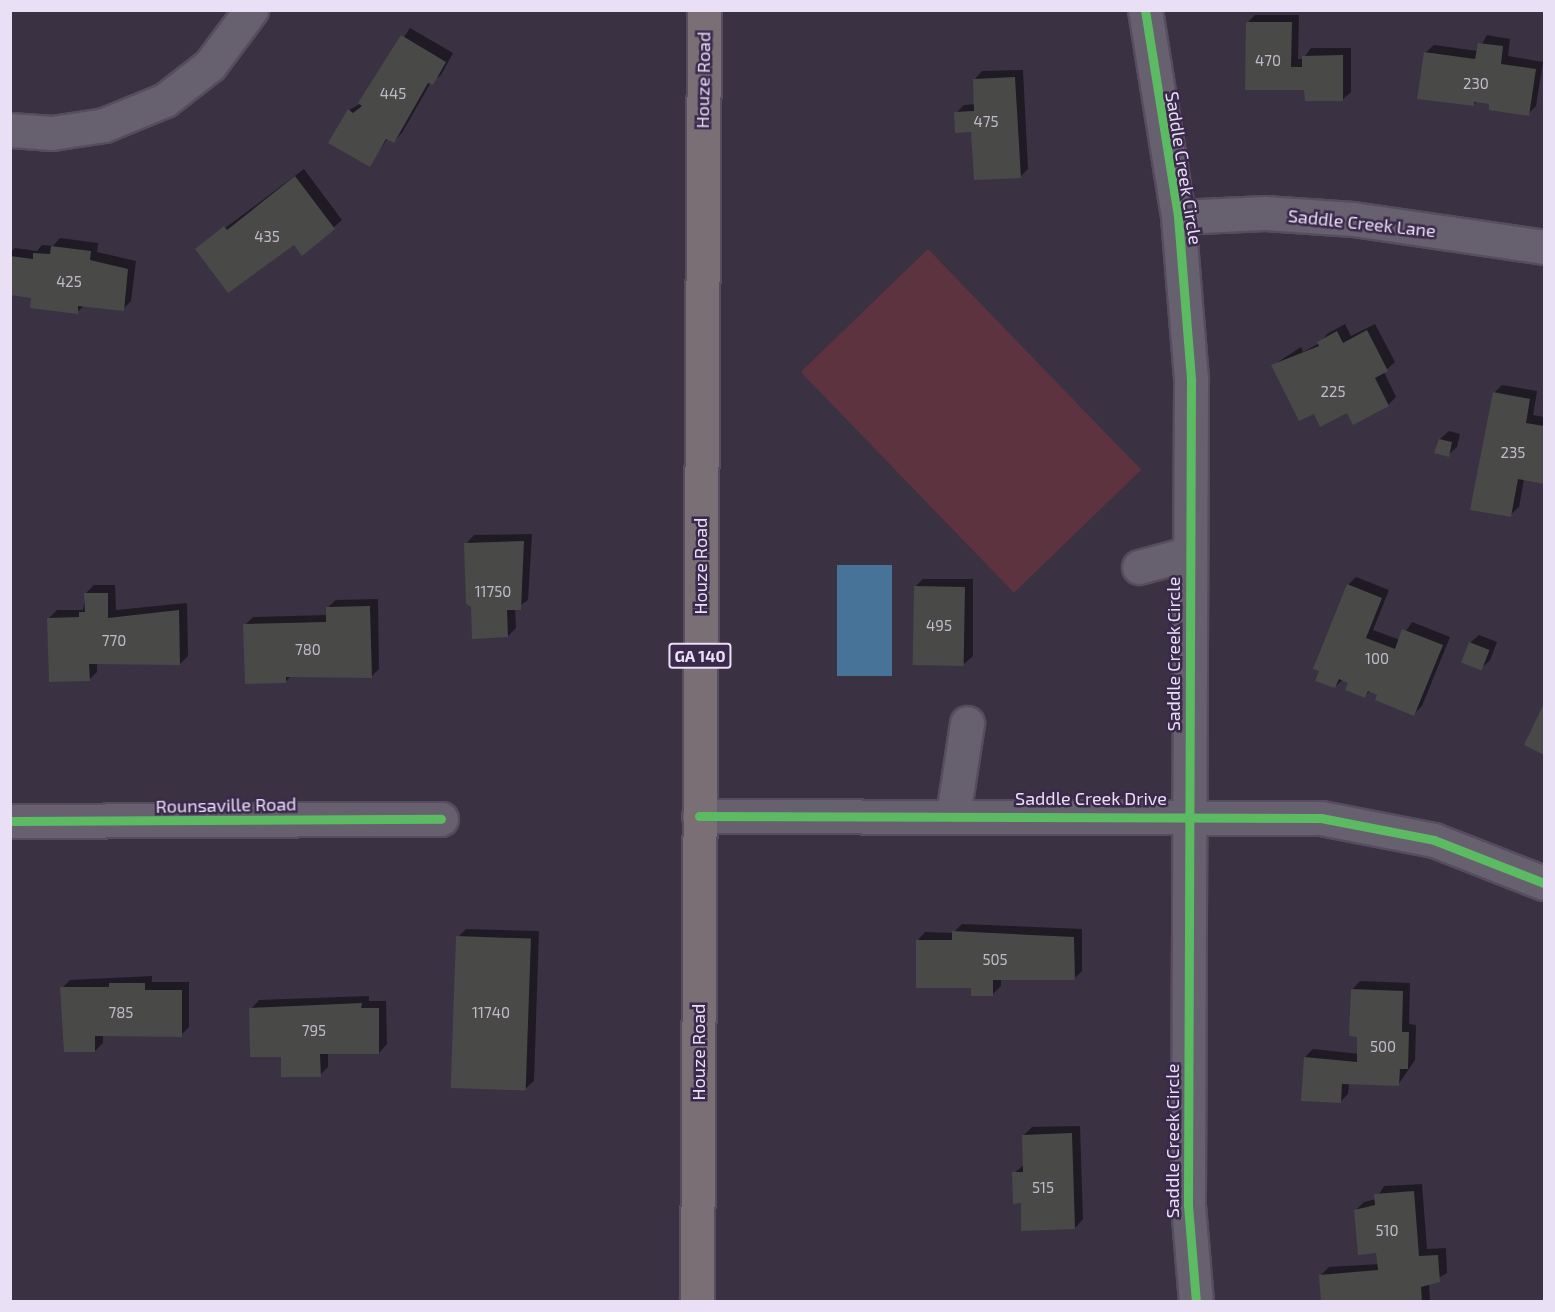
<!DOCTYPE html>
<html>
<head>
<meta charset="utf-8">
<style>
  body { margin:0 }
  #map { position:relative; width:1555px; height:1312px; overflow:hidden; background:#3a3143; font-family:"Exo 2",sans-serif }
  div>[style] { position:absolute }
  .green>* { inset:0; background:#5d333f; transform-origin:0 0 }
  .water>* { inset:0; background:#487399; transform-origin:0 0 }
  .shadow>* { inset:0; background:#0007 }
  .building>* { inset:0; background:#494948; transform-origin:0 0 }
  .roads { filter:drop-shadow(2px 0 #564d5e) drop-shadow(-2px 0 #564d5e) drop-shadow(0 2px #564d5e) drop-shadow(0 -2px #564d5e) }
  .minor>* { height:33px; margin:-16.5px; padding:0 16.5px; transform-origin:16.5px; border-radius:16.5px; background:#67606e }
  .major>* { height:33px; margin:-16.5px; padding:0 16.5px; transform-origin:16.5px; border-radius:16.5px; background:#796f74 }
  .cycleway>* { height:9px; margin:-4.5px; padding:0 4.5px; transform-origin:4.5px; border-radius:4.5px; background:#5cba63 }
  span { translate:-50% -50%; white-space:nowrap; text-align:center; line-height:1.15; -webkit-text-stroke:5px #3a294b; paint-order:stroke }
  .number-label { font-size:15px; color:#c2baca }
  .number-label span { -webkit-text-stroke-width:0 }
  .shield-label span { padding:2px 4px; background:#3a294b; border:2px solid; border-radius:4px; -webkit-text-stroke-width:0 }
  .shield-label { font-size:16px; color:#eae0f6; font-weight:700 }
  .street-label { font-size:18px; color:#eae0f6 }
  .frame { position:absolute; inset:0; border:12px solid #eae0f6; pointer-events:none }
</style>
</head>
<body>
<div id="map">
  <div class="green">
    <div style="left:928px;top:249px;width:307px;height:177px;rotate:46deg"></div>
  </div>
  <div class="water">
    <div style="left:837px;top:565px;width:55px;height:111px"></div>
  </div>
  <div class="shadow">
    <div style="clip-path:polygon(1255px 15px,1299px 15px,1298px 59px,1303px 59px,1311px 48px,1351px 48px,1351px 92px,1342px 100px,1306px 88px,1247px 23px)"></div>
    <div style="clip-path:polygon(410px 28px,453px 53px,441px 75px,431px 82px,402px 133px,394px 141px,388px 138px,369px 165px,349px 110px,360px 104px)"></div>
    <div style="clip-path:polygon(1487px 35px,1510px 39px,1508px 56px,1543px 62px,1536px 106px,1528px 114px,1491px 103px,1477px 101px,1473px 105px,1425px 53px,1434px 45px,1478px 51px)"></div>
    <div style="clip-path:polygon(1023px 70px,1028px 169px,1020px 177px,956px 113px,964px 105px,976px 104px,974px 80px,982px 71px)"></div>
    <div style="clip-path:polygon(304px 169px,342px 220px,303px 254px,294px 243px,197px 249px)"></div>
    <div style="clip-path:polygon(60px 238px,98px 243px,97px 252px,136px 261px,131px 301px,123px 309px,85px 305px,77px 312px,33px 297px,10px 294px,10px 252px,15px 248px,37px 251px,42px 245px,53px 246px)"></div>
    <div style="clip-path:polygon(1345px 324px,1351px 336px,1375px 324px,1395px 362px,1384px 372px,1396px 397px,1388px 405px,1315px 412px,1272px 366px,1301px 347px,1303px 352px,1320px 343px,1327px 334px)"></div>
    <div style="clip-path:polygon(1502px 385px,1537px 391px,1533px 415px,1544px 417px,1544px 483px,1524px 479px,1519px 507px,1510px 515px,1494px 393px)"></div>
    <div style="clip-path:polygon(1449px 431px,1460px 434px,1457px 447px,1448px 455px,1440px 439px)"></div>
    <div style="clip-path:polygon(532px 534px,528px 600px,515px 609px,516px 628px,508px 636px,472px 606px,466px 544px,474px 535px)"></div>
    <div style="clip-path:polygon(1356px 577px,1389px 590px,1373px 630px,1400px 640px,1412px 622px,1450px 637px,1422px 706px,1414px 714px,1370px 691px,1365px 696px,1343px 679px,1335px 687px,1348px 585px)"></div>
    <div style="clip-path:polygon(923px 579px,973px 579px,973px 656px,964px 664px,915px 587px)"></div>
    <div style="clip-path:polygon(94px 585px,115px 585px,116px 610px,187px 603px,188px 656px,180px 664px,97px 662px,97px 672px,89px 680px,49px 618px,57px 610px,83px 610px,86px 593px)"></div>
    <div style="clip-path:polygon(378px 599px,379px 669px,371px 677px,291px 676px,285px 682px,245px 625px,253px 617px,328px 615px,327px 608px,336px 600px)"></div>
    <div style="clip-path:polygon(1479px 635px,1497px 642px,1490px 660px,1482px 668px,1470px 643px)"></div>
    <div style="clip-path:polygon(1544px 707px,1544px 753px,1526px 745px)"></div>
    <div style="clip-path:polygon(962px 924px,1082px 929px,1082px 971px,1074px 979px,1001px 979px,1001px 986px,993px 994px,917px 941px,925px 932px,953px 933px)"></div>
    <div style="clip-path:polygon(466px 929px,539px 931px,534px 1081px,525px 1089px,458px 937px)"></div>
    <div style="clip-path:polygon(152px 976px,152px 982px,189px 982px,189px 1027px,181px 1035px,103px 1035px,103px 1043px,95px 1051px,62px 988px,70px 980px)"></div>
    <div style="clip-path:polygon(1360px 981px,1410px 983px,1409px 1024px,1416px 1025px,1415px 1060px,1398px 1085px,1349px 1083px,1348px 1094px,1340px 1102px,1305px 1057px,1313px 1049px,1359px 1054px,1352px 990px)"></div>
    <div style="clip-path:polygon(369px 996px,369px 1001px,386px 1001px,387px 1044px,379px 1053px,328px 1053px,328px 1067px,320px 1075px,283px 1056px,251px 1009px,259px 1000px)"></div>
    <div style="clip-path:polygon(1080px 1126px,1083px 1219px,1075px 1228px,1022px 1202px,1014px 1173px,1024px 1165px,1024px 1135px,1032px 1127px)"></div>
    <div style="clip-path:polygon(1422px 1184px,1427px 1249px,1446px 1248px,1447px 1273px,1429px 1283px,1430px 1300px,1323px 1302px,1321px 1275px,1329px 1267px,1379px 1264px,1378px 1252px,1356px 1210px,1364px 1202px,1376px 1199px,1384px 1186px)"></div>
  </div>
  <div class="building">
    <div style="clip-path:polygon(1246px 22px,1292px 22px,1291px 67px,1302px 67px,1302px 56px,1343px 55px,1343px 101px,1305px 101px,1304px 90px,1245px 90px)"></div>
    <div style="clip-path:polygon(401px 35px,446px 62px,433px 85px,428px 83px,394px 143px,386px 139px,370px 167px,328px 143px,348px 109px,353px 113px,362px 106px,358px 103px)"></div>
    <div style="clip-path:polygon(1478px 43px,1503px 46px,1501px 64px,1536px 69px,1529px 116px,1489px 110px,1489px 104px,1474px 102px,1474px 106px,1417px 99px,1424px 52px,1475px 59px)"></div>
    <div style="clip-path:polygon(1015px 77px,1021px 178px,974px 180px,971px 132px,955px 133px,954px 112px,974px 111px,973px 79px)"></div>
    <div style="clip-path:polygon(295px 176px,335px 229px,302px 256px,294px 245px,228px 293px,195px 249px,224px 226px,227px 230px)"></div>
    <div style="clip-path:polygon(51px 246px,91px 251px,90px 260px,128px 269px,124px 311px,78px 306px,78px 314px,30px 308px,31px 298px,10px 295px,10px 256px,33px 259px,33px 253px,50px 254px)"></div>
    <div style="clip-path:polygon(1367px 330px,1388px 371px,1375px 378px,1389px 406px,1353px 425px,1347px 413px,1320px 427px,1314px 414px,1299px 421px,1271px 365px,1319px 346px,1317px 342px,1337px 331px,1343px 343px)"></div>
    <div style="clip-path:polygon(1493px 392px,1530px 399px,1526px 423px,1544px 426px,1544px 484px,1518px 479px,1511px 517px,1470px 510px)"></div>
    <div style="clip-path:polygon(1439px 439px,1452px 442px,1449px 457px,1434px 453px)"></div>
    <div style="clip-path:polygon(524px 541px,521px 610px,507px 610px,508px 637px,472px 639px,471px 607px,466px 604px,464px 543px)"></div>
    <div style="clip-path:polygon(1347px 584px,1382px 598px,1366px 638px,1395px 649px,1402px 629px,1443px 645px,1414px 716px,1375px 700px,1377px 695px,1368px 691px,1365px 698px,1345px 690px,1348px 683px,1339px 679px,1335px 688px,1315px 681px,1319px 671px,1313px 669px)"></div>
    <div style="left:914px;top:586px;width:51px;height:79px;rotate:1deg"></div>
    <div style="clip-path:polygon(84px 593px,108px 593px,108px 618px,179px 610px,180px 665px,89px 664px,90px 681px,49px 682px,47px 618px,79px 617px,79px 612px,85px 612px)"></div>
    <div style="clip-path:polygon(370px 606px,372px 678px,286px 677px,286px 683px,245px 684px,243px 624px,326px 622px,326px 607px)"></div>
    <div style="left:1469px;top:642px;width:22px;height:22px;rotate:21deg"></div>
    <div style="clip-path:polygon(1544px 703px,1544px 755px,1524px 745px)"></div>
    <div style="clip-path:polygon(952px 931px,1074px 937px,1075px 980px,993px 980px,993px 996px,971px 996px,971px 988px,916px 988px,916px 940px,952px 940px)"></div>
    <div style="left:456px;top:936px;width:75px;height:152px;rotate:2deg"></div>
    <div style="clip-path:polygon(109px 983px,145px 983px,145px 990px,182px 990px,182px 1037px,95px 1036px,95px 1052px,64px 1052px,60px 987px,109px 987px)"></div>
    <div style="clip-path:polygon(1351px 989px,1403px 991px,1402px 1032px,1409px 1032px,1408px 1069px,1400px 1069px,1399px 1086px,1342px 1084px,1341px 1103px,1301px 1101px,1304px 1057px,1357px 1062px,1357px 1037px,1349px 1036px)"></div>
    <div style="clip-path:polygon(362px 1003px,361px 1008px,379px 1008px,379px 1054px,320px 1054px,321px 1077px,281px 1077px,281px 1057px,250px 1057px,249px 1008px)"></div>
    <div style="clip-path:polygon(1072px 1133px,1075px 1229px,1021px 1231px,1021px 1203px,1013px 1204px,1012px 1172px,1023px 1172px,1022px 1135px)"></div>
    <div style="clip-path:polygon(1414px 1191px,1419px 1256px,1438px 1255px,1440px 1282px,1421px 1287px,1422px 1302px,1321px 1302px,1319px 1275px,1378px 1270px,1376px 1253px,1358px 1255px,1354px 1210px,1375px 1205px,1374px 1194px)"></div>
  </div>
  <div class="roads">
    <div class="minor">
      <div style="left:1145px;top:10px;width:210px;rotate:80.9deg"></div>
      <div style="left:1178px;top:217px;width:164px;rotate:85.4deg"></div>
      <div style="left:1191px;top:380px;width:825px;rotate:90.21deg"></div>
      <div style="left:1188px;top:1205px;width:97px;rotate:85.3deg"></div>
      <div style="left:10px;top:130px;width:42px;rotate:4.1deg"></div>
      <div style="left:52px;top:133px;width:53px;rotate:-8.7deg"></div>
      <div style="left:104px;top:125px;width:66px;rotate:-22.3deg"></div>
      <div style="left:165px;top:100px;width:57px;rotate:-37.9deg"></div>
      <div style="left:210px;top:65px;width:69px;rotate:-53.3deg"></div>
      <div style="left:1178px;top:217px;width:87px;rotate:-2.6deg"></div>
      <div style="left:1265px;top:213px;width:88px;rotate:3.9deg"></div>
      <div style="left:1353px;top:219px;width:193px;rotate:8.3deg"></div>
      <div style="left:1139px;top:567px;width:53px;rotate:-15.4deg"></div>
      <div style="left:953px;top:815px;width:93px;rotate:-81.3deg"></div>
      <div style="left:699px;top:816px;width:622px;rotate:0.18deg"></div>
      <div style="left:1321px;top:818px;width:115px;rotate:11deg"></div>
      <div style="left:1434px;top:840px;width:118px;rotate:21.4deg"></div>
      <div style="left:10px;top:821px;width:431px;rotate:-0.3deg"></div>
    </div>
    <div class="major">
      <div style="left:697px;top:1302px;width:1292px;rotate:-89.69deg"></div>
    </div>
  </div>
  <div class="cycleway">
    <div style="left:1145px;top:10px;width:210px;rotate:80.9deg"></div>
    <div style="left:1178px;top:217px;width:164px;rotate:85.4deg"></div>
    <div style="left:1191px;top:380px;width:825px;rotate:90.21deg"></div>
    <div style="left:1188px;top:1205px;width:97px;rotate:85.3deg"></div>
    <div style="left:699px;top:816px;width:622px;rotate:0.18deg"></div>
    <div style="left:1321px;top:818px;width:115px;rotate:11deg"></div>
    <div style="left:1434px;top:840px;width:118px;rotate:21.4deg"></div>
    <div style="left:10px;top:821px;width:431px;rotate:-0.3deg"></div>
  </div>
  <div class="number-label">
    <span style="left:1268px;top:61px">470</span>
    <span style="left:1476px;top:84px">230</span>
    <span style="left:393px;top:94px">445</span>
    <span style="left:986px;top:122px">475</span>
    <span style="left:267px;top:237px">435</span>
    <span style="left:69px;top:282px">425</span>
    <span style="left:1333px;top:392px">225</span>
    <span style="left:1513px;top:453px">235</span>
    <span style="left:493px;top:592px">11750</span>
    <span style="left:939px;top:626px">495</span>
    <span style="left:114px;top:641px">770</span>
    <span style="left:308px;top:650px">780</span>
    <span style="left:1377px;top:659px">100</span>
    <span style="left:995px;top:960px">505</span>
    <span style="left:121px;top:1013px">785</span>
    <span style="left:491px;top:1013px">11740</span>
    <span style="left:314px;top:1031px">795</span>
    <span style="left:1383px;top:1047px">500</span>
    <span style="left:1043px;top:1188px">515</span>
    <span style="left:1387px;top:1231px">510</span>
  </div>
  <div class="shield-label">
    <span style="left:700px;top:656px">GA 140</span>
  </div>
  <div class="street-label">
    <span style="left:703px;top:80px;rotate:-89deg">Houze Road</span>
    <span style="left:1184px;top:168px;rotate:81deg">Saddle Creek Circle</span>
    <span style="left:1362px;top:223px;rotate:6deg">Saddle Creek Lane</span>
    <span style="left:700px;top:566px;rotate:-90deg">Houze Road</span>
    <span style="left:1173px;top:654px;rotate:-90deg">Saddle Creek Circle</span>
    <span style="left:1091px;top:798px">Saddle Creek Drive</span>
    <span style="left:226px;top:805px;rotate:-1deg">Rounsaville Road</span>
    <span style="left:698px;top:1052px;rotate:-90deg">Houze Road</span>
    <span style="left:1172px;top:1141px;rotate:-90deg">Saddle Creek Circle</span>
  </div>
  <div class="frame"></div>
</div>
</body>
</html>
